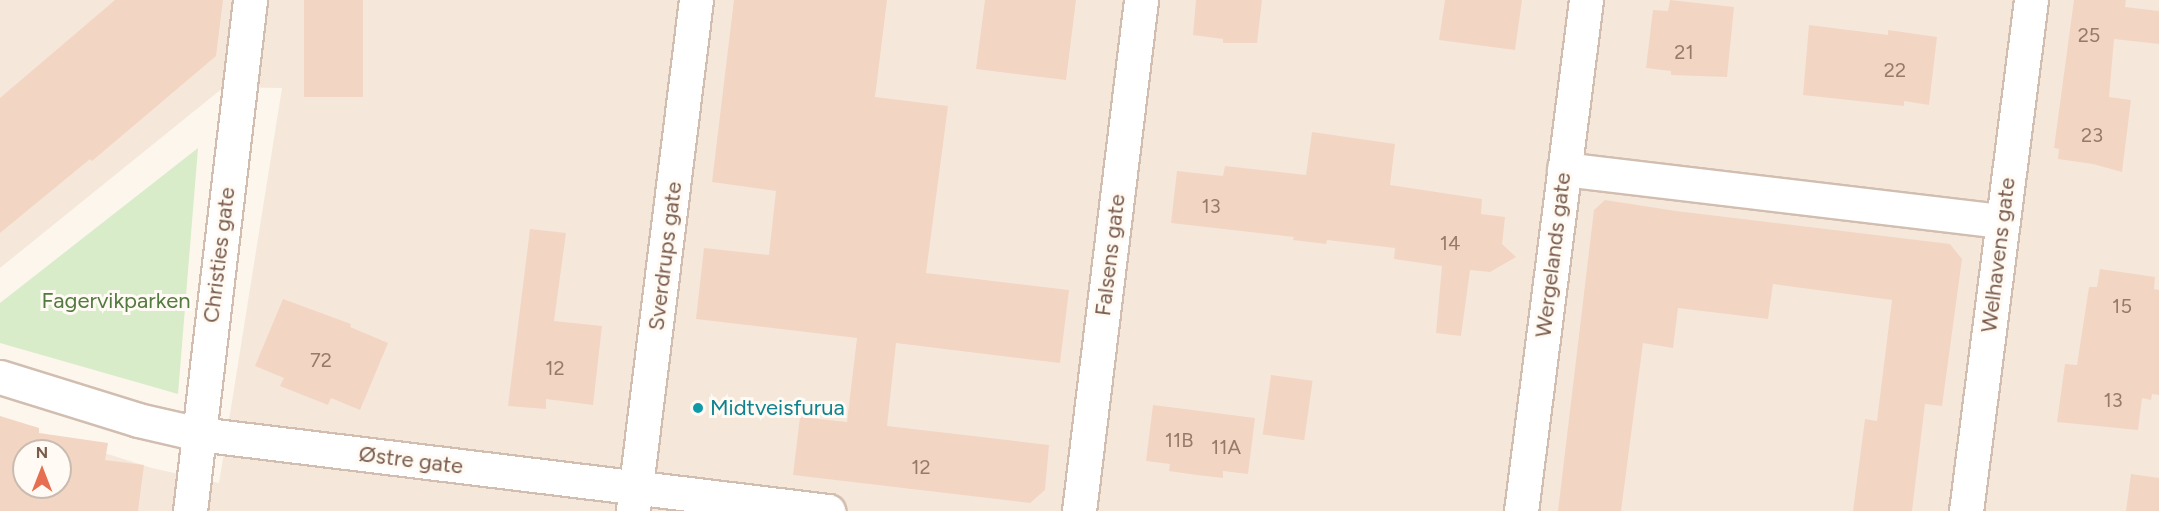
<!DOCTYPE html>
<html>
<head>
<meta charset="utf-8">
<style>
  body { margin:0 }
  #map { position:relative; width:2159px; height:511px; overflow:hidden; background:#fdf6ec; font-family:Figtree,sans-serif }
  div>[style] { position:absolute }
  .residential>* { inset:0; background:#f5e8da }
  .green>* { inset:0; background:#d8ecc9 }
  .building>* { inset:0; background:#f3d5c3; transform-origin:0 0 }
  .roads { filter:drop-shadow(2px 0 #d1beb0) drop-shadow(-2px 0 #d1beb0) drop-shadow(0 2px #d1beb0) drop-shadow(0 -2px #d1beb0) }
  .minor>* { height:33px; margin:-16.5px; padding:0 16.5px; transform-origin:16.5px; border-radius:16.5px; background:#fff }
  .dots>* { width:16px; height:16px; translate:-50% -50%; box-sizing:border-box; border:3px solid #fffaf3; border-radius:50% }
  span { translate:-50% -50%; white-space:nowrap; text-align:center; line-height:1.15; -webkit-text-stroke:6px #fffaf3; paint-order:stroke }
  .number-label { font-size:20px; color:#987a6a }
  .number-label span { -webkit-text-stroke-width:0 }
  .street-label { font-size:22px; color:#7a5c4d }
  .park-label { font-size:22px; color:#537a41 }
  .culture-label { font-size:22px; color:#0d838f }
  .left { translate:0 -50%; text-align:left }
  .north { position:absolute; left:12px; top:439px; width:60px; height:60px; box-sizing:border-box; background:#fffaf3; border:2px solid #cabbb1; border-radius:50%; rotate:0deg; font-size:16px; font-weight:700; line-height:24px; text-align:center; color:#7a5c4d }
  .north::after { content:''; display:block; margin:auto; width:21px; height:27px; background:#e76f51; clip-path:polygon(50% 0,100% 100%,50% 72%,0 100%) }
</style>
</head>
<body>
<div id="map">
  <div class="residential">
    <div style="clip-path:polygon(0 0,2159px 0,2159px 511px,35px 511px,60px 487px,60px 451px,41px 433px,152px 468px,219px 483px,282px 88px,224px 87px,0 268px)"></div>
  </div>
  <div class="green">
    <div style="clip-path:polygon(198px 148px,178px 394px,0 343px,0 303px)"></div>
  </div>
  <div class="building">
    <div style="clip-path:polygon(115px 0,223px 0,216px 56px,92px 161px,90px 159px,0 233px,0 98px)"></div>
    <div style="left:304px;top:0;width:59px;height:97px"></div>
    <div style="clip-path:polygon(734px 0,887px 0,875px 97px,948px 106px,926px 273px,1069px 290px,1060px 363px,896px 343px,887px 426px,1049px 445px,1045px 490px,1030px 503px,793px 475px,800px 417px,847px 422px,857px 338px,696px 319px,704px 248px,769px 255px,776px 191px,712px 182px)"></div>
    <div style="clip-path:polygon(985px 0,1076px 0,1066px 80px,976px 69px)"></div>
    <div style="clip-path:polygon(1196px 0,1262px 0,1257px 43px,1223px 43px,1223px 39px,1193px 35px)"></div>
    <div style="clip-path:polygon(1445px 0,1522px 0,1515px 50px,1439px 40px)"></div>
    <div style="clip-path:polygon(1670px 0,1734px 7px,1727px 77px,1671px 75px,1671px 71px,1646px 68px,1653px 10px,1668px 11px)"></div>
    <div style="clip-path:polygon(2074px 0,2126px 0,2125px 7px,2159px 11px,2159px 44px,2114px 39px,2109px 97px,2131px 100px,2122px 172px,2093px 164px,2058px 159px,2059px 149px,2054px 148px)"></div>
    <div style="clip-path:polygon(1809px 25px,1888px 35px,1888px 30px,1937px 37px,1929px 105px,1904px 101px,1904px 106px,1803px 95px)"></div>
    <div style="clip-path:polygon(1312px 132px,1395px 144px,1390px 185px,1482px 199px,1481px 214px,1505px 217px,1502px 244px,1516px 257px,1490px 272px,1470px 270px,1461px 336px,1436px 333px,1442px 266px,1394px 259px,1395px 248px,1327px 240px,1326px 244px,1293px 240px,1294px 237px,1171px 223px,1177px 171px,1223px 176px,1225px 166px,1306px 175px)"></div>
    <div style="clip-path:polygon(1605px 200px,1676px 211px,1950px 244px,1962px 259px,1942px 406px,1925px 404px,1912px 511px,1853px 511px,1865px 419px,1877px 421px,1892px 300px,1773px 284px,1768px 319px,1678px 308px,1673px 348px,1643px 343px,1621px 511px,1558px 511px,1594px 210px)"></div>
    <div style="clip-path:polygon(530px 229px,566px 233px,554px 321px,602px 326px,593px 405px,546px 399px,546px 409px,508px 406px)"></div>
    <div style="clip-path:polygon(2100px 269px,2155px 277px,2154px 289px,2159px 290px,2159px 395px,2152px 394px,2151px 400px,2142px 398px,2138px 430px,2057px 422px,2065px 364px,2077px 365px,2089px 287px,2097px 287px)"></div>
    <div style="clip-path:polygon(283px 299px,351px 324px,350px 327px,388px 343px,360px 410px,331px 398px,328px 405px,280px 386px,284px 378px,255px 366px)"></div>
    <div style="left:1271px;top:375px;width:42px;height:60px;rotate:8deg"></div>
    <div style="clip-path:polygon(1153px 405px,1255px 418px,1248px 474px,1223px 471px,1223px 478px,1197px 475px,1169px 471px,1170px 464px,1146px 461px)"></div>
    <div style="clip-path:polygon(evenodd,0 416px,39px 428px,39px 433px,108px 443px,105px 460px,144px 465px,138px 511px,0 511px,0 416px,24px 451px,60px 451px,60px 487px,24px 487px,24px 451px)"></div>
    <div style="clip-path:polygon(2131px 474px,2159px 478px,2159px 511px,2126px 511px)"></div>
  </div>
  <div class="roads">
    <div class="minor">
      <div style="left:1564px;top:169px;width:441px;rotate:6.8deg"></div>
      <div style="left:0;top:377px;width:145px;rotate:17.3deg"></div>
      <div style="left:138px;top:420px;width:63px;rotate:12.9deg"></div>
      <div style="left:199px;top:434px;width:634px;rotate:6.98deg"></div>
      <div style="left:633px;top:510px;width:514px;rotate:-82.96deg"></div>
      <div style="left:190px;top:511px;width:515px;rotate:-83.3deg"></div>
      <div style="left:1079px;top:511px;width:515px;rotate:-83.08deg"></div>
      <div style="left:1521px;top:511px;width:515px;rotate:-82.75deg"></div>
      <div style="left:1966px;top:511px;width:515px;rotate:-82.75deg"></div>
    </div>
  </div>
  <div class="dots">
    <div style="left:698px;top:408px;background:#0f9aa8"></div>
  </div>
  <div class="number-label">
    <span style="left:2089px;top:35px">25</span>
    <span style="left:1684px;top:52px">21</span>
    <span style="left:1895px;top:70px">22</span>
    <span style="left:2092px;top:135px">23</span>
    <span style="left:1211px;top:206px">13</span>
    <span style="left:1450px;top:243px">14</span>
    <span style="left:2122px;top:306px">15</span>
    <span style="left:321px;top:360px">72</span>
    <span style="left:555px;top:368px">12</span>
    <span style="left:2113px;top:400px">13</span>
    <span style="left:1179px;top:440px">11B</span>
    <span style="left:1226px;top:447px">11A</span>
    <span style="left:921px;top:467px">12</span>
  </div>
  <div class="street-label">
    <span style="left:219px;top:255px;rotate:-83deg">Christies gate</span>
    <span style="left:1110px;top:255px;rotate:-83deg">Falsens gate</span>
    <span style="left:1553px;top:255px;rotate:-83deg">Wergelands gate</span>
    <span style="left:1998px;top:255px;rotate:-83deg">Welhavens gate</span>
    <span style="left:665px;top:256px;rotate:-83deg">Sverdrups gate</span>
    <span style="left:411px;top:460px;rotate:7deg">Østre gate</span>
  </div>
  <div class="park-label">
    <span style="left:116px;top:301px">Fagervikparken</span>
  </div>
  <div class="culture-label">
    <span class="left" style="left:710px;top:408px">Midtveisfurua</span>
  </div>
  <div class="north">N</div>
</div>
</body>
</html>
